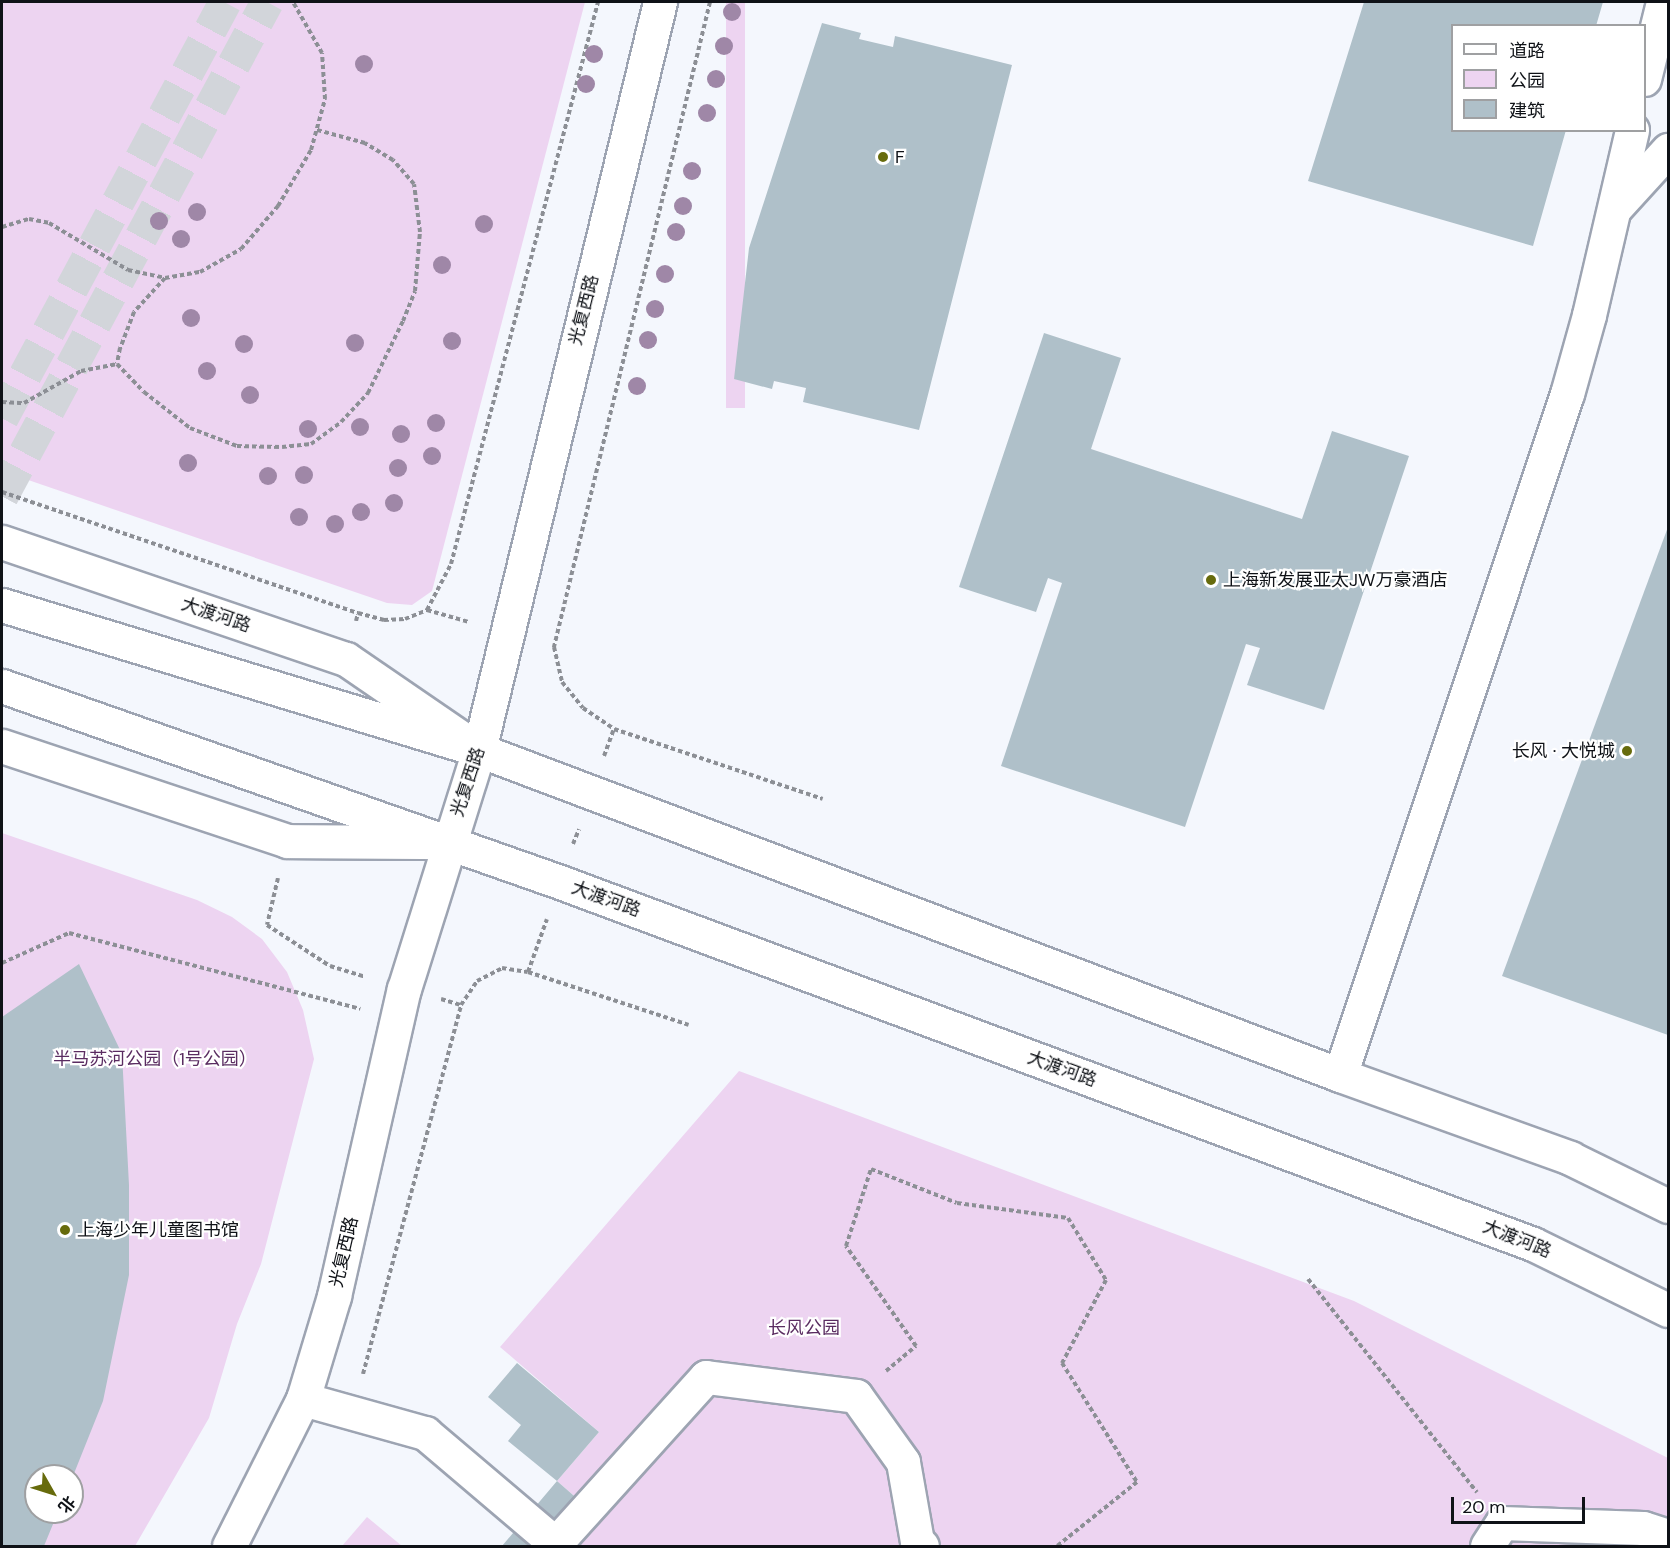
<!DOCTYPE html>
<html>
<head>
<meta charset="utf-8">
<style>
  body { margin:0 }
  #map { position:relative; width:1670px; height:1548px; overflow:hidden; background:#f4f7fd; font-family:"DM Sans","Noto Sans SC",sans-serif }
  div>[style] { position:absolute }
  .green>* { inset:0; background:#edd4f1; transform-origin:0 0 }
  .building>* { inset:0; background:#afc0c9 }
  .highway-tunnel>* { height:33px; margin-top:-16.5px; transform-origin:0; background:repeating-linear-gradient(90deg,#d2d5da 0 33px,transparent 0 49px) }
  .path>* { height:4px; margin-top:-2px; transform-origin:0; background:repeating-linear-gradient(90deg,#8c8f95 0 4.5px,transparent 0 7.5px) }
  .roads { filter:drop-shadow(2px 0 #9da4b2) drop-shadow(-2px 0 #9da4b2) drop-shadow(0 2px #9da4b2) drop-shadow(0 -2px #9da4b2) }
  .minor>* { height:33px; margin:-16.5px; padding:0 16.5px; transform-origin:16.5px; border-radius:16.5px; background:#fff }
  .major>* { height:33px; margin:-16.5px; padding:0 16.5px; transform-origin:16.5px; border-radius:16.5px; background:#fff }
  .trees>* { width:18px; height:18px; margin:-9px; border-radius:50%; background:#9f87a7 }
  .dots>* { width:16px; height:16px; translate:-50% -50%; box-sizing:border-box; border:3px solid #fff; border-radius:50% }
  span { translate:-50% -50%; white-space:nowrap; text-align:center; line-height:1.15; -webkit-text-stroke:4.5px #fff; paint-order:stroke }
  .poi-label { font-size:18px; color:#0f1217 }
  .left { translate:0 -50%; text-align:left }
  .right { translate:-100% -50%; text-align:right }
  .street-label { font-size:18px; color:#0f1217 }
  .park-label { font-size:18px; color:#5a2c61 }
  .frame { position:absolute; inset:0; border:3px solid #0f1217; pointer-events:none }
  .legend { position:absolute; left:1451px; top:24px; width:195px; height:108px; box-sizing:border-box; background:#fff; border:2px solid #9fa0a2; margin:0; padding:8px 10px; list-style:none; font-size:18px; color:#0f1217 }
  .legend li { display:flex; align-items:center; gap:12px; height:30px }
  .legend b { width:30px; border:2px solid #9fa0a2 }
  .north { position:absolute; left:24px; top:1464px; width:60px; height:60px; box-sizing:border-box; background:#fff; border:2px solid #9fa0a2; border-radius:50%; rotate:129deg; font-size:16px; font-weight:700; line-height:24px; text-align:center; color:#0f1217 }
  .north::after { content:''; display:block; margin:auto; width:21px; height:27px; background:#676b0c; clip-path:polygon(50% 0,100% 100%,50% 72%,0 100%) }
  .scale { position:absolute; left:1451px; top:1497px; width:134px; height:27px; box-sizing:border-box; border:3px solid #0f1217; border-top:0; padding-left:8px; font-size:18px; line-height:21px; white-space:nowrap; color:#0f1217; -webkit-text-stroke:4px #fff; paint-order:stroke }
</style>
</head>
<body>
<div id="map">
  <div class="green">
    <div style="clip-path:polygon(2px 2px,585px 2px,432px 591px,412px 605px,387px 603px,2px 471px)"></div>
    <div style="left:726px;top:2px;width:19px;height:406px"></div>
    <div style="clip-path:polygon(evenodd,2px 833px,197px 900px,232px 917px,262px 939px,287px 972px,303px 1010px,314px 1059px,261px 1264px,237px 1324px,209px 1418px,135px 1546px,2px 1546px,2px 833px,36px 1476px,72px 1476px,72px 1512px,36px 1512px,36px 1476px)"></div>
    <div style="clip-path:polygon(739px 1071px,1354px 1301px,1668px 1458px,1668px 1546px,544px 1546px,581px 1502px,557px 1481px,599px 1432px,500px 1347px)"></div>
    <div style="clip-path:polygon(367px 1517px,402px 1546px,342px 1546px)"></div>
  </div>
  <div class="building">
    <div style="clip-path:polygon(1364px 2px,1603px 2px,1596px 26px,1452px 26px,1452px 130px,1566px 130px,1533px 246px,1308px 181px)"></div>
    <div style="clip-path:polygon(822px 23px,861px 33px,859px 39px,893px 47px,895px 36px,1012px 65px,919px 430px,803px 402px,806px 388px,774px 381px,772px 389px,734px 379px,749px 248px)"></div>
    <div style="clip-path:polygon(1044px 333px,1121px 358px,1091px 449px,1302px 519px,1332px 431px,1409px 456px,1324px 710px,1247px 685px,1260px 648px,1246px 644px,1185px 827px,1001px 766px,1062px 583px,1048px 578px,1036px 612px,959px 587px)"></div>
    <div style="clip-path:polygon(1668px 527px,1668px 1035px,1502px 976px)"></div>
    <div style="clip-path:polygon(79px 964px,122px 1054px,129px 1185px,129px 1275px,103px 1401px,73px 1476px,36px 1476px,36px 1512px,58px 1512px,44px 1546px,2px 1546px,2px 1017px)"></div>
    <div style="clip-path:polygon(517px 1363px,599px 1432px,557px 1481px,581px 1502px,544px 1546px,502px 1546px,557px 1481px,508px 1441px,521px 1425px,488px 1397px)"></div>
  </div>
  <div class="highway-tunnel">
    <div style="left:2px;top:418px;width:472px;rotate:-61.8deg"></div>
    <div style="left:2px;top:496px;width:561px;rotate:-61.79deg"></div>
  </div>
  <div class="path">
    <div style="left:710px;top:2px;width:664px;rotate:103.6deg"></div>
    <div style="left:554px;top:647px;width:36px;rotate:77deg"></div>
    <div style="left:562px;top:682px;width:33px;rotate:51deg"></div>
    <div style="left:583px;top:708px;width:37px;rotate:34deg"></div>
    <div style="left:614px;top:729px;width:220px;rotate:18.5deg"></div>
    <div style="left:2px;top:227px;width:28px;rotate:-17deg"></div>
    <div style="left:29px;top:219px;width:20px;rotate:11deg"></div>
    <div style="left:49px;top:223px;width:92px;rotate:30.7deg"></div>
    <div style="left:128px;top:270px;width:38px;rotate:12deg"></div>
    <div style="left:165px;top:278px;width:36px;rotate:-10deg"></div>
    <div style="left:200px;top:272px;width:47px;rotate:-29.3deg"></div>
    <div style="left:241px;top:249px;width:57px;rotate:-49.3deg"></div>
    <div style="left:278px;top:206px;width:65px;rotate:-59.5deg"></div>
    <div style="left:311px;top:150px;width:53px;rotate:-74.6deg"></div>
    <div style="left:325px;top:99px;width:46px;rotate:-93.7deg"></div>
    <div style="left:322px;top:53px;width:59px;rotate:-119.6deg"></div>
    <div style="left:165px;top:278px;width:46px;rotate:132.4deg"></div>
    <div style="left:134px;top:312px;width:39px;rotate:111deg"></div>
    <div style="left:120px;top:348px;width:16px;rotate:101deg"></div>
    <div style="left:117px;top:364px;width:39px;rotate:46deg"></div>
    <div style="left:144px;top:392px;width:58px;rotate:38deg"></div>
    <div style="left:190px;top:428px;width:50px;rotate:21deg"></div>
    <div style="left:237px;top:446px;width:45px;rotate:1.3deg"></div>
    <div style="left:282px;top:447px;width:29px;rotate:-6deg"></div>
    <div style="left:311px;top:444px;width:37px;rotate:-36deg"></div>
    <div style="left:341px;top:422px;width:40px;rotate:-47deg"></div>
    <div style="left:368px;top:393px;width:80px;rotate:-64.1deg"></div>
    <div style="left:403px;top:321px;width:32px;rotate:-68deg"></div>
    <div style="left:415px;top:291px;width:59px;rotate:-85.2deg"></div>
    <div style="left:420px;top:232px;width:48px;rotate:-97.1deg"></div>
    <div style="left:414px;top:184px;width:32px;rotate:-131deg"></div>
    <div style="left:393px;top:160px;width:33px;rotate:-149deg"></div>
    <div style="left:365px;top:143px;width:50px;rotate:-164.8deg"></div>
    <div style="left:2px;top:402px;width:22px;rotate:3deg"></div>
    <div style="left:24px;top:403px;width:65px;rotate:-29.3deg"></div>
    <div style="left:81px;top:371px;width:37px;rotate:-11deg"></div>
    <div style="left:2px;top:492px;width:376px;rotate:18.8deg"></div>
    <div style="left:427px;top:610px;width:52px;rotate:-62.4deg"></div>
    <div style="left:451px;top:564px;width:581px;rotate:-75.34deg"></div>
    <div style="left:356px;top:621px;width:8px;rotate:-76deg"></div>
    <div style="left:358px;top:613px;width:27px;rotate:15deg"></div>
    <div style="left:384px;top:620px;width:21px;rotate:-3deg"></div>
    <div style="left:405px;top:619px;width:24px;rotate:-22deg"></div>
    <div style="left:427px;top:610px;width:44px;rotate:15.9deg"></div>
    <div style="left:604px;top:756px;width:29px;rotate:-70deg"></div>
    <div style="left:573px;top:844px;width:16px;rotate:-68deg"></div>
    <div style="left:278px;top:878px;width:48px;rotate:103.2deg"></div>
    <div style="left:267px;top:925px;width:75px;rotate:33.1deg"></div>
    <div style="left:330px;top:966px;width:37px;rotate:17deg"></div>
    <div style="left:2px;top:963px;width:73px;rotate:-24.1deg"></div>
    <div style="left:69px;top:933px;width:301px;rotate:14.6deg"></div>
    <div style="left:528px;top:972px;width:56px;rotate:-70.3deg"></div>
    <div style="left:441px;top:999px;width:21px;rotate:17deg"></div>
    <div style="left:1308px;top:1279px;width:272px;rotate:51.6deg"></div>
    <div style="left:886px;top:1371px;width:39px;rotate:-40deg"></div>
    <div style="left:916px;top:1346px;width:122px;rotate:-125deg"></div>
    <div style="left:846px;top:1246px;width:81px;rotate:-72deg"></div>
    <div style="left:871px;top:1169px;width:92px;rotate:21.6deg"></div>
    <div style="left:957px;top:1203px;width:112px;rotate:7.7deg"></div>
    <div style="left:1068px;top:1218px;width:73px;rotate:58.5deg"></div>
    <div style="left:1106px;top:1280px;width:94px;rotate:117.9deg"></div>
    <div style="left:1062px;top:1363px;width:141px;rotate:57.8deg"></div>
    <div style="left:1137px;top:1482px;width:102px;rotate:141.3deg"></div>
    <div style="left:363px;top:1374px;width:382px;rotate:-75.1deg"></div>
    <div style="left:461px;top:1005px;width:29px;rotate:-56deg"></div>
    <div style="left:477px;top:981px;width:28px;rotate:-27deg"></div>
    <div style="left:502px;top:968px;width:26px;rotate:9deg"></div>
    <div style="left:528px;top:972px;width:169px;rotate:18.2deg"></div>
  </div>
  <div class="roads">
    <div class="minor">
      <div style="left:1644px;top:79px;width:79px;rotate:-76.1deg"></div>
      <div style="left:1615px;top:208px;width:79px;rotate:-47.6deg"></div>
      <div style="left:2px;top:542px;width:363px;rotate:18.8deg"></div>
      <div style="left:346px;top:659px;width:150px;rotate:34.4deg"></div>
      <div style="left:2px;top:746px;width:300px;rotate:18.4deg"></div>
      <div style="left:287px;top:841px;width:154px;rotate:0.4deg"></div>
      <div style="left:1340px;top:1075px;width:718px;rotate:-71.57deg"></div>
      <div style="left:1567px;top:394px;width:82px;rotate:-74.4deg"></div>
      <div style="left:1589px;top:315px;width:190px;rotate:-76.9deg"></div>
      <div style="left:303px;top:1399px;width:127px;rotate:15.6deg"></div>
      <div style="left:425px;top:1433px;width:164px;rotate:40.3deg"></div>
      <div style="left:550px;top:1539px;width:8px;rotate:60deg"></div>
      <div style="left:555px;top:1544px;width:225px;rotate:-47.9deg"></div>
      <div style="left:706px;top:1377px;width:151px;rotate:7.2deg"></div>
      <div style="left:856px;top:1396px;width:81px;rotate:54.5deg"></div>
      <div style="left:903px;top:1462px;width:80px;rotate:80deg"></div>
      <div style="left:917px;top:1541px;width:7px;rotate:45deg"></div>
      <div style="left:229px;top:1546px;width:165px;rotate:-63.3deg"></div>
      <div style="left:303px;top:1399px;width:108px;rotate:-73.2deg"></div>
      <div style="left:334px;top:1296px;width:315px;rotate:-77.2deg"></div>
      <div style="left:404px;top:989px;width:250px;rotate:-72.6deg"></div>
      <div style="left:479px;top:750px;width:770px;rotate:-76.4deg"></div>
      <div style="left:1487px;top:1546px;width:27px;rotate:-57deg"></div>
      <div style="left:1502px;top:1523px;width:141px;rotate:2deg"></div>
      <div style="left:1643px;top:1528px;width:26px;rotate:18deg"></div>
    </div>
    <div class="major">
      <div style="left:2px;top:605px;width:499px;rotate:16.9deg"></div>
      <div style="left:479px;top:750px;width:920px;rotate:20.68deg"></div>
      <div style="left:1340px;top:1075px;width:245px;rotate:19.8deg"></div>
      <div style="left:1570px;top:1158px;width:109px;rotate:26.1deg"></div>
      <div style="left:2px;top:686px;width:591px;rotate:19.35deg"></div>
      <div style="left:560px;top:882px;width:1038px;rotate:20.41deg"></div>
      <div style="left:1533px;top:1244px;width:150px;rotate:26.1deg"></div>
    </div>
  </div>
  <div class="trees">
    <div style="left:732px;top:12px"></div>
    <div style="left:724px;top:46px"></div>
    <div style="left:594px;top:54px"></div>
    <div style="left:364px;top:64px"></div>
    <div style="left:716px;top:79px"></div>
    <div style="left:586px;top:84px"></div>
    <div style="left:707px;top:113px"></div>
    <div style="left:692px;top:171px"></div>
    <div style="left:683px;top:206px"></div>
    <div style="left:197px;top:212px"></div>
    <div style="left:159px;top:221px"></div>
    <div style="left:484px;top:224px"></div>
    <div style="left:676px;top:232px"></div>
    <div style="left:181px;top:239px"></div>
    <div style="left:442px;top:265px"></div>
    <div style="left:665px;top:274px"></div>
    <div style="left:655px;top:309px"></div>
    <div style="left:191px;top:318px"></div>
    <div style="left:648px;top:340px"></div>
    <div style="left:452px;top:341px"></div>
    <div style="left:355px;top:343px"></div>
    <div style="left:244px;top:344px"></div>
    <div style="left:207px;top:371px"></div>
    <div style="left:637px;top:386px"></div>
    <div style="left:250px;top:395px"></div>
    <div style="left:436px;top:423px"></div>
    <div style="left:360px;top:427px"></div>
    <div style="left:308px;top:429px"></div>
    <div style="left:401px;top:434px"></div>
    <div style="left:432px;top:456px"></div>
    <div style="left:188px;top:463px"></div>
    <div style="left:398px;top:468px"></div>
    <div style="left:304px;top:475px"></div>
    <div style="left:268px;top:476px"></div>
    <div style="left:394px;top:503px"></div>
    <div style="left:361px;top:512px"></div>
    <div style="left:299px;top:517px"></div>
    <div style="left:335px;top:524px"></div>
  </div>
  <div class="dots">
    <div style="left:883px;top:157px;background:#676b0c"></div>
    <div style="left:1211px;top:580px;background:#676b0c"></div>
    <div style="left:1627px;top:751px;background:#676b0c"></div>
    <div style="left:65px;top:1230px;background:#676b0c"></div>
  </div>
  <div class="poi-label">
    <span class="left" style="left:895px;top:157px">F</span>
    <span class="left" style="left:1223px;top:580px">上海新发展亚太JW万豪酒店</span>
    <span class="right" style="left:1615px;top:751px">长风 · 大悦城</span>
    <span class="left" style="left:77px;top:1230px">上海少年儿童图书馆</span>
  </div>
  <div class="street-label">
    <span style="left:584px;top:310px;rotate:-76deg">光复西路</span>
    <span style="left:216px;top:615px;rotate:19deg">大渡河路</span>
    <span style="left:468px;top:782px;rotate:-72deg">光复西路</span>
    <span style="left:606px;top:899px;rotate:20deg">大渡河路</span>
    <span style="left:1062px;top:1069px;rotate:20deg">大渡河路</span>
    <span style="left:1517px;top:1239px;rotate:22deg">大渡河路</span>
    <span style="left:344px;top:1252px;rotate:-77deg">光复西路</span>
  </div>
  <div class="park-label">
    <span style="left:155px;top:1059px">半马苏河公园（1号公园）</span>
    <span style="left:804px;top:1328px">长风公园</span>
  </div>
  <div class="frame"></div>
  <ul class="legend">
  <li><b style="height:8px;background:#fff"></b>道路</li>
  <li><b style="height:16px;background:#edd4f1"></b>公园</li>
  <li><b style="height:16px;background:#afc0c9"></b>建筑</li>
  </ul>
  <div class="north">北</div>
  <div class="scale">20 m</div>
</div>
</body>
</html>
